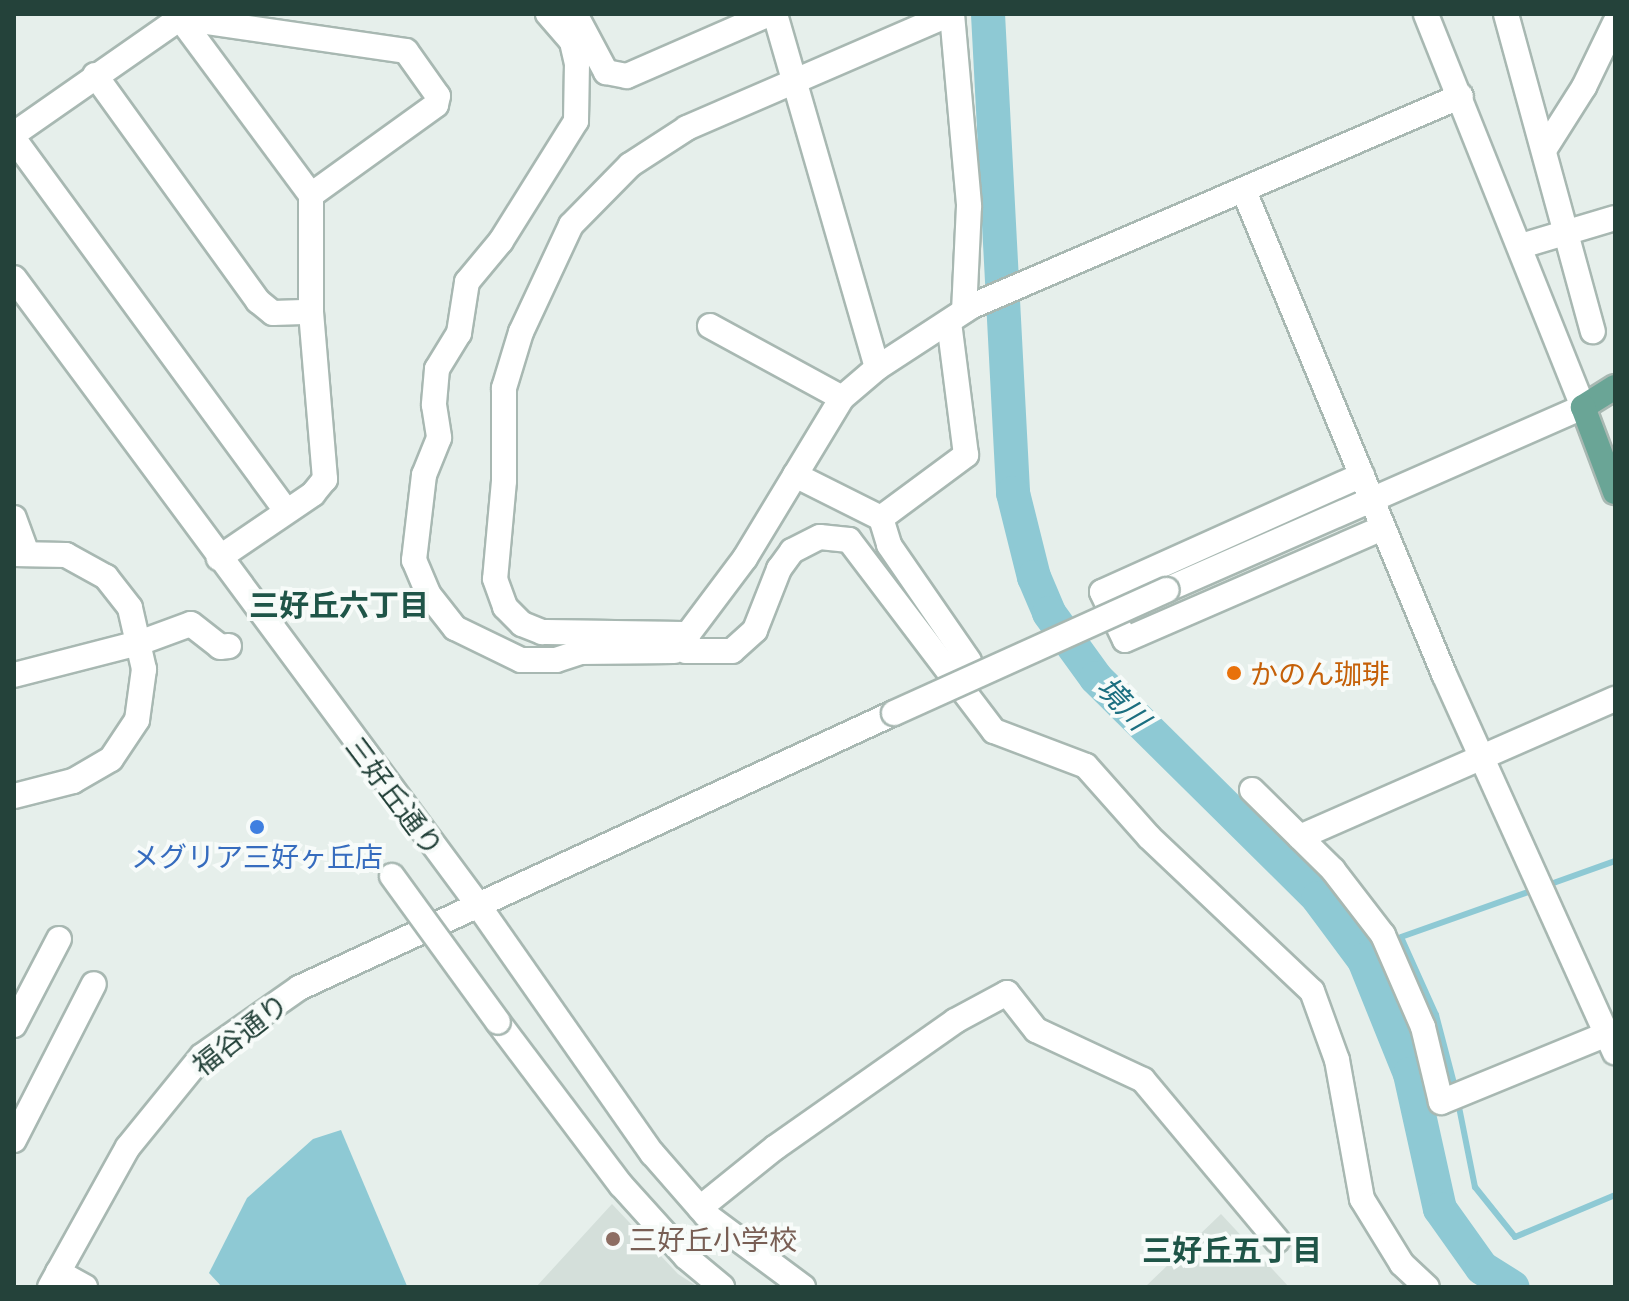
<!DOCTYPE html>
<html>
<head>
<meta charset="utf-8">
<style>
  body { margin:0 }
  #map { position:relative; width:1629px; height:1301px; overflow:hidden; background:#e6efeb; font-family:"Noto Sans","Noto Sans JP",sans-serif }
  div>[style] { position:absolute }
  .built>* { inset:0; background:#d4dfda }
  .water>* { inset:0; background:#8ec9d4 }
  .stream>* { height:6px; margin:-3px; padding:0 3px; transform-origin:3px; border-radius:3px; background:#8ec9d4 }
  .river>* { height:34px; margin:-17px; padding:0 17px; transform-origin:17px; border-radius:17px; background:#8ec9d4 }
  .roads { filter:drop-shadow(2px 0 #a8b8b2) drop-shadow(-2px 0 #a8b8b2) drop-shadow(0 2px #a8b8b2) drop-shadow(0 -2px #a8b8b2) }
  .minor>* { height:24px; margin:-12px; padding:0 12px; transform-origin:12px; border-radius:12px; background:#fff }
  .major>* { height:24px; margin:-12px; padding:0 12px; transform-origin:12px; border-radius:12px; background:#6aa596 }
  .bridges { filter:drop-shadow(2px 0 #a8b8b2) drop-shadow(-2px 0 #a8b8b2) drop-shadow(0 2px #a8b8b2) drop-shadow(0 -2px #a8b8b2) }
  .minor-bridge>* { height:24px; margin:-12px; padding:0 12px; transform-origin:12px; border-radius:12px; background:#fff }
  .dots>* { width:22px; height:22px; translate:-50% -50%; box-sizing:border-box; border:4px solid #f7fbf9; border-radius:50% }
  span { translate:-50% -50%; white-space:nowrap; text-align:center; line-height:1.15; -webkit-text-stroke:8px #f7fbf9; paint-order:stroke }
  .food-label { font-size:28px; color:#c56008 }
  .left { translate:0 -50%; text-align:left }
  .street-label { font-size:28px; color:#24423a }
  .shop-label { font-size:28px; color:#366cbe }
  .education-label { font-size:28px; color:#785e54 }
  .neighbourhood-label { font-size:30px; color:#1f5548; font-weight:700 }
  .water-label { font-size:30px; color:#1c6f80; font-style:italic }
  .frame { position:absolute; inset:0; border:16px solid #24423a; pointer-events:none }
</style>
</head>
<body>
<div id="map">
  <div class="built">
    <div style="clip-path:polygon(612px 1204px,678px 1274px,698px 1287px,536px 1287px)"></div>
    <div style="clip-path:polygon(1221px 1214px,1289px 1287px,1145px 1287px)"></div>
  </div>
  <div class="water">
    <div style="clip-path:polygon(341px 1130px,407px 1286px,222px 1287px,209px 1273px,247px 1198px,313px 1139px)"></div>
  </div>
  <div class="stream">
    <div style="left:1545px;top:886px;width:74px;rotate:-19.7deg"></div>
    <div style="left:1456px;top:1091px;width:79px;rotate:-104.7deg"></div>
    <div style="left:1436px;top:1015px;width:85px;rotate:-114.2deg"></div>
    <div style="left:1401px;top:937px;width:141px;rotate:-19.5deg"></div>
    <div style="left:1458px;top:1102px;width:87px;rotate:78.7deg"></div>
    <div style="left:1475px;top:1187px;width:64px;rotate:51.3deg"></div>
    <div style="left:1515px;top:1237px;width:108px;rotate:-22.8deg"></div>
  </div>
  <div class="river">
    <div style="left:988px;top:14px;width:480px;rotate:87deg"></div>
    <div style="left:1013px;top:493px;width:87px;rotate:76deg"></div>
    <div style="left:1034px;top:577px;width:39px;rotate:67deg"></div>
    <div style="left:1049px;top:613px;width:80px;rotate:54.1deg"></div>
    <div style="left:1096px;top:678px;width:313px;rotate:44.7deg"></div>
    <div style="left:1318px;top:898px;width:77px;rotate:53.4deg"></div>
    <div style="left:1364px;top:960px;width:123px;rotate:68deg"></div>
    <div style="left:1410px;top:1074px;width:138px;rotate:77.5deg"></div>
    <div style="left:1440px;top:1209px;width:72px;rotate:54.6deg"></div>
    <div style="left:1482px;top:1268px;width:36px;rotate:32deg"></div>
  </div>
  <div class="roads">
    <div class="minor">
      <div style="left:548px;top:14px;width:37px;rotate:49deg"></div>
      <div style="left:572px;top:42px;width:22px;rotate:77deg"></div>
      <div style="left:577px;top:63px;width:58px;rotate:91deg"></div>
      <div style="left:576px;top:121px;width:142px;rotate:122deg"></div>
      <div style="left:501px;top:241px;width:53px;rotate:129.7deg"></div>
      <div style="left:467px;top:282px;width:52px;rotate:98.9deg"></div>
      <div style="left:459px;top:333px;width:42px;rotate:121.4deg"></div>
      <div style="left:437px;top:369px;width:36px;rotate:95deg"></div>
      <div style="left:434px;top:405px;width:33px;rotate:81deg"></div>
      <div style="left:439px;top:438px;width:40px;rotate:112deg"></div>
      <div style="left:424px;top:475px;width:86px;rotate:96.7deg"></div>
      <div style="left:414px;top:560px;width:38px;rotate:67deg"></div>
      <div style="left:429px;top:595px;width:42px;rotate:51.8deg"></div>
      <div style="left:455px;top:628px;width:73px;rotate:25.9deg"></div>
      <div style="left:521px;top:660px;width:35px"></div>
      <div style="left:556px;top:660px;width:25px;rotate:-18deg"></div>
      <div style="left:580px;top:652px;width:94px;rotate:-0.6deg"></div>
      <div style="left:575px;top:14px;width:66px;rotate:61.9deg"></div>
      <div style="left:606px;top:72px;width:21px;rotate:11deg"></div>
      <div style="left:627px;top:76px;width:155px;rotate:-23.6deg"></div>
      <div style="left:775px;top:14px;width:368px;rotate:73.9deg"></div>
      <div style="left:950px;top:14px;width:287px;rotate:156.6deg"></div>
      <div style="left:687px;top:128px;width:68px;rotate:147deg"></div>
      <div style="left:630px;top:165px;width:84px;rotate:134.5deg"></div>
      <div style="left:571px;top:225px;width:118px;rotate:115deg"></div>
      <div style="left:521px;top:332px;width:59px;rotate:106.9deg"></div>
      <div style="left:504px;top:388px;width:93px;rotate:90deg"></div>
      <div style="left:504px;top:481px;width:98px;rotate:95.2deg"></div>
      <div style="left:495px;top:579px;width:30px;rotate:70deg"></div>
      <div style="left:505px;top:607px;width:24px;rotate:45deg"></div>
      <div style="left:522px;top:624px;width:22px;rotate:22deg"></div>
      <div style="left:542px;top:632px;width:146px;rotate:0.8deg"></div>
      <div style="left:688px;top:634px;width:95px;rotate:-53.1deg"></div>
      <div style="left:745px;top:558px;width:187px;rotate:-58.8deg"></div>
      <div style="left:842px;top:398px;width:46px;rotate:-40.6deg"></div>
      <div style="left:877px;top:368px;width:113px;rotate:-33.1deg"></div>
      <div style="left:972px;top:306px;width:532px;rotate:-23.24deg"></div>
      <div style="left:952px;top:14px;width:193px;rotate:84.9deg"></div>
      <div style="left:969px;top:206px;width:105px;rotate:92.7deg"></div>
      <div style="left:1506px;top:14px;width:329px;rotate:74.7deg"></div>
      <div style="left:180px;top:18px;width:220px;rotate:53.5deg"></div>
      <div style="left:95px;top:75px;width:279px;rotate:54.2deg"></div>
      <div style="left:258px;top:301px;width:19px;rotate:39deg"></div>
      <div style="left:273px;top:313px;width:38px;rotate:-2deg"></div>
      <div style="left:14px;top:134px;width:203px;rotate:-34.9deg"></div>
      <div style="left:180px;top:18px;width:228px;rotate:8.3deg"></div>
      <div style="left:406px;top:51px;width:55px;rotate:54.6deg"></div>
      <div style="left:438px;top:96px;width:9px;rotate:103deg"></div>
      <div style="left:436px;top:105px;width:154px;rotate:144.2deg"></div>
      <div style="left:311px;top:195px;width:117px;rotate:90deg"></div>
      <div style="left:311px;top:312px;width:168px;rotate:85.2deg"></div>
      <div style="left:325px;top:479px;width:19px;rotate:129deg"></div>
      <div style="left:313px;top:494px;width:114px;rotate:145.8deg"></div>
      <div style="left:14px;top:139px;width:460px;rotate:53.8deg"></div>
      <div style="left:1544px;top:150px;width:75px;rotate:-57.6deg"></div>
      <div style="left:1584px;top:87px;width:71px;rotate:-64.2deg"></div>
      <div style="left:1244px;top:191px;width:523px;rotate:67.51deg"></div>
      <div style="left:1444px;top:674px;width:415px;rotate:65.7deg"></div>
      <div style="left:1521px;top:246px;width:98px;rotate:-16.6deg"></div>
      <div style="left:14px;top:278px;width:776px;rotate:53.48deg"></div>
      <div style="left:476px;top:902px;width:307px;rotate:55deg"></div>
      <div style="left:652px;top:1153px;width:82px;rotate:48.9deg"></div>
      <div style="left:706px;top:1215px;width:121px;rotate:36.6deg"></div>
      <div style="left:710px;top:326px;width:150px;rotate:28.6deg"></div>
      <div style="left:795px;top:475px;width:96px;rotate:26.6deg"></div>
      <div style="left:881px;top:518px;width:28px;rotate:73deg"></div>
      <div style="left:889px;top:545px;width:141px;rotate:55.4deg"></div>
      <div style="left:1362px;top:475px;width:285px;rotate:155.8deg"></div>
      <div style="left:1102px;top:592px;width:53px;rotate:64.4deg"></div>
      <div style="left:1125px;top:640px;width:280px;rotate:-23.5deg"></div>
      <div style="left:14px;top:518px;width:35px;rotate:70deg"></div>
      <div style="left:881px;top:518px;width:106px;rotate:-36.5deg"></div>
      <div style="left:966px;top:455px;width:134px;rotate:-97.3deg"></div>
      <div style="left:14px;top:554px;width:52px;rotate:1.1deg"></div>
      <div style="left:66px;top:555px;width:46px;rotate:28.8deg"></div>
      <div style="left:106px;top:577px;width:39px;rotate:52deg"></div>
      <div style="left:130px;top:608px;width:63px;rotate:77.1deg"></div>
      <div style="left:144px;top:669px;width:51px;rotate:97.8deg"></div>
      <div style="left:137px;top:720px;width:47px;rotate:123.7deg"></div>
      <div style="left:111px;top:759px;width:44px;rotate:149.9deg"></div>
      <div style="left:73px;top:781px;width:61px;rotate:165.7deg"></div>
      <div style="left:1166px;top:590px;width:455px;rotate:-23.7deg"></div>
      <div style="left:1583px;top:407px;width:423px;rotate:-111.8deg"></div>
      <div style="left:688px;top:634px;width:17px;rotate:97deg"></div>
      <div style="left:686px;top:651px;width:46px"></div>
      <div style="left:732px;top:651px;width:31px;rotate:-42deg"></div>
      <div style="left:755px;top:630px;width:66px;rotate:-68.5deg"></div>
      <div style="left:779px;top:569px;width:22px;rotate:-54deg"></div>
      <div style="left:792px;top:551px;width:31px;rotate:-27deg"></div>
      <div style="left:820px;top:537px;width:29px;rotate:6deg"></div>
      <div style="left:849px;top:540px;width:240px;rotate:52.8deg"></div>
      <div style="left:994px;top:731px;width:98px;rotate:20.8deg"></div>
      <div style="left:1086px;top:766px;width:95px;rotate:48.4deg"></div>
      <div style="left:1149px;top:837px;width:224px;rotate:43.4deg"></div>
      <div style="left:1312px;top:991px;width:73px;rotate:70.1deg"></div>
      <div style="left:1337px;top:1060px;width:141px;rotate:79.8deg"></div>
      <div style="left:1362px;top:1199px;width:76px;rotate:58.4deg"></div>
      <div style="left:1402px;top:1264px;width:34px;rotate:43deg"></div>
      <div style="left:14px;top:675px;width:129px;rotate:-14.4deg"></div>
      <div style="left:139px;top:643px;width:55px;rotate:-20.1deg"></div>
      <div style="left:191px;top:624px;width:37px;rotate:38deg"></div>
      <div style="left:220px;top:647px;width:9px;rotate:-6deg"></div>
      <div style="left:1252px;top:790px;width:114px;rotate:44.6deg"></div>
      <div style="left:1333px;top:870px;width:82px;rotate:52.4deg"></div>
      <div style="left:1383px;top:935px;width:100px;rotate:66.5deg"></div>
      <div style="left:1423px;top:1027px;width:77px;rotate:76.5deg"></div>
      <div style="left:1441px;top:1102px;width:179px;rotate:-22.3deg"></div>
      <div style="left:1300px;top:837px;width:344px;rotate:-23.7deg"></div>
      <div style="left:498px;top:1022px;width:204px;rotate:53deg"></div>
      <div style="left:621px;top:1185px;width:97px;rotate:47.9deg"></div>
      <div style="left:686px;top:1257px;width:47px;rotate:39.8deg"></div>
      <div style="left:14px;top:1025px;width:97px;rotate:-62.4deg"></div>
      <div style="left:14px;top:1140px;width:175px;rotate:-62.9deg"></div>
      <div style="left:700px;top:1208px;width:97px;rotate:-38.8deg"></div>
      <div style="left:776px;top:1147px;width:219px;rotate:-35.1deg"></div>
      <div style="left:955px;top:1021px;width:59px;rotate:-28.3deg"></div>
      <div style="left:1007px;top:993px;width:47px;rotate:51.9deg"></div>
      <div style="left:1036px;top:1030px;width:118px;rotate:25deg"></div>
      <div style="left:1143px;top:1080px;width:209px;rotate:50.1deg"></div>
      <div style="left:58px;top:1272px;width:31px;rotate:29deg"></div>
      <div style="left:50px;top:1287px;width:160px;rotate:-60.9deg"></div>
      <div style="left:128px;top:1147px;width:117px;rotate:-50.9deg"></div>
      <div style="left:202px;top:1056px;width:118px;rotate:-35deg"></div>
      <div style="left:299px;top:988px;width:655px;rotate:-24.81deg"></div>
    </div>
    <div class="major">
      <div style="left:1615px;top:387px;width:38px;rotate:148deg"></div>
      <div style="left:1583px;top:407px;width:91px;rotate:69.4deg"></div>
    </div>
  </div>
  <div class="bridges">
    <div class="minor-bridge">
      <div style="left:894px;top:713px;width:299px;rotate:-24.3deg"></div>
      <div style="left:392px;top:876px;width:180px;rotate:54deg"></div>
    </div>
  </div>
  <div class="dots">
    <div style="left:1234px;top:673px;background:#e8710a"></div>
    <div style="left:257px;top:827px;background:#3f7fe0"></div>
    <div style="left:613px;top:1239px;background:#8d6e63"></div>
  </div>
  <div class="food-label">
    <span class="left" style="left:1250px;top:673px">かのん珈琲</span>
  </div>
  <div class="street-label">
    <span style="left:395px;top:796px;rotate:53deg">三好丘通り</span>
    <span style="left:240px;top:1034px;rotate:-38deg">福谷通り</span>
  </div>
  <div class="shop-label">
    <span style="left:257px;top:856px">メグリア三好ヶ丘店</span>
  </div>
  <div class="education-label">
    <span class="left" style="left:629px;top:1239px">三好丘小学校</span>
  </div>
  <div class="neighbourhood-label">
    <span style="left:339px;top:605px">三好丘六丁目</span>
    <span style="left:1232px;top:1250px">三好丘五丁目</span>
  </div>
  <div class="water-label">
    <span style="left:1123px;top:703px;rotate:46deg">境川</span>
  </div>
  <div class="frame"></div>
</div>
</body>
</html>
